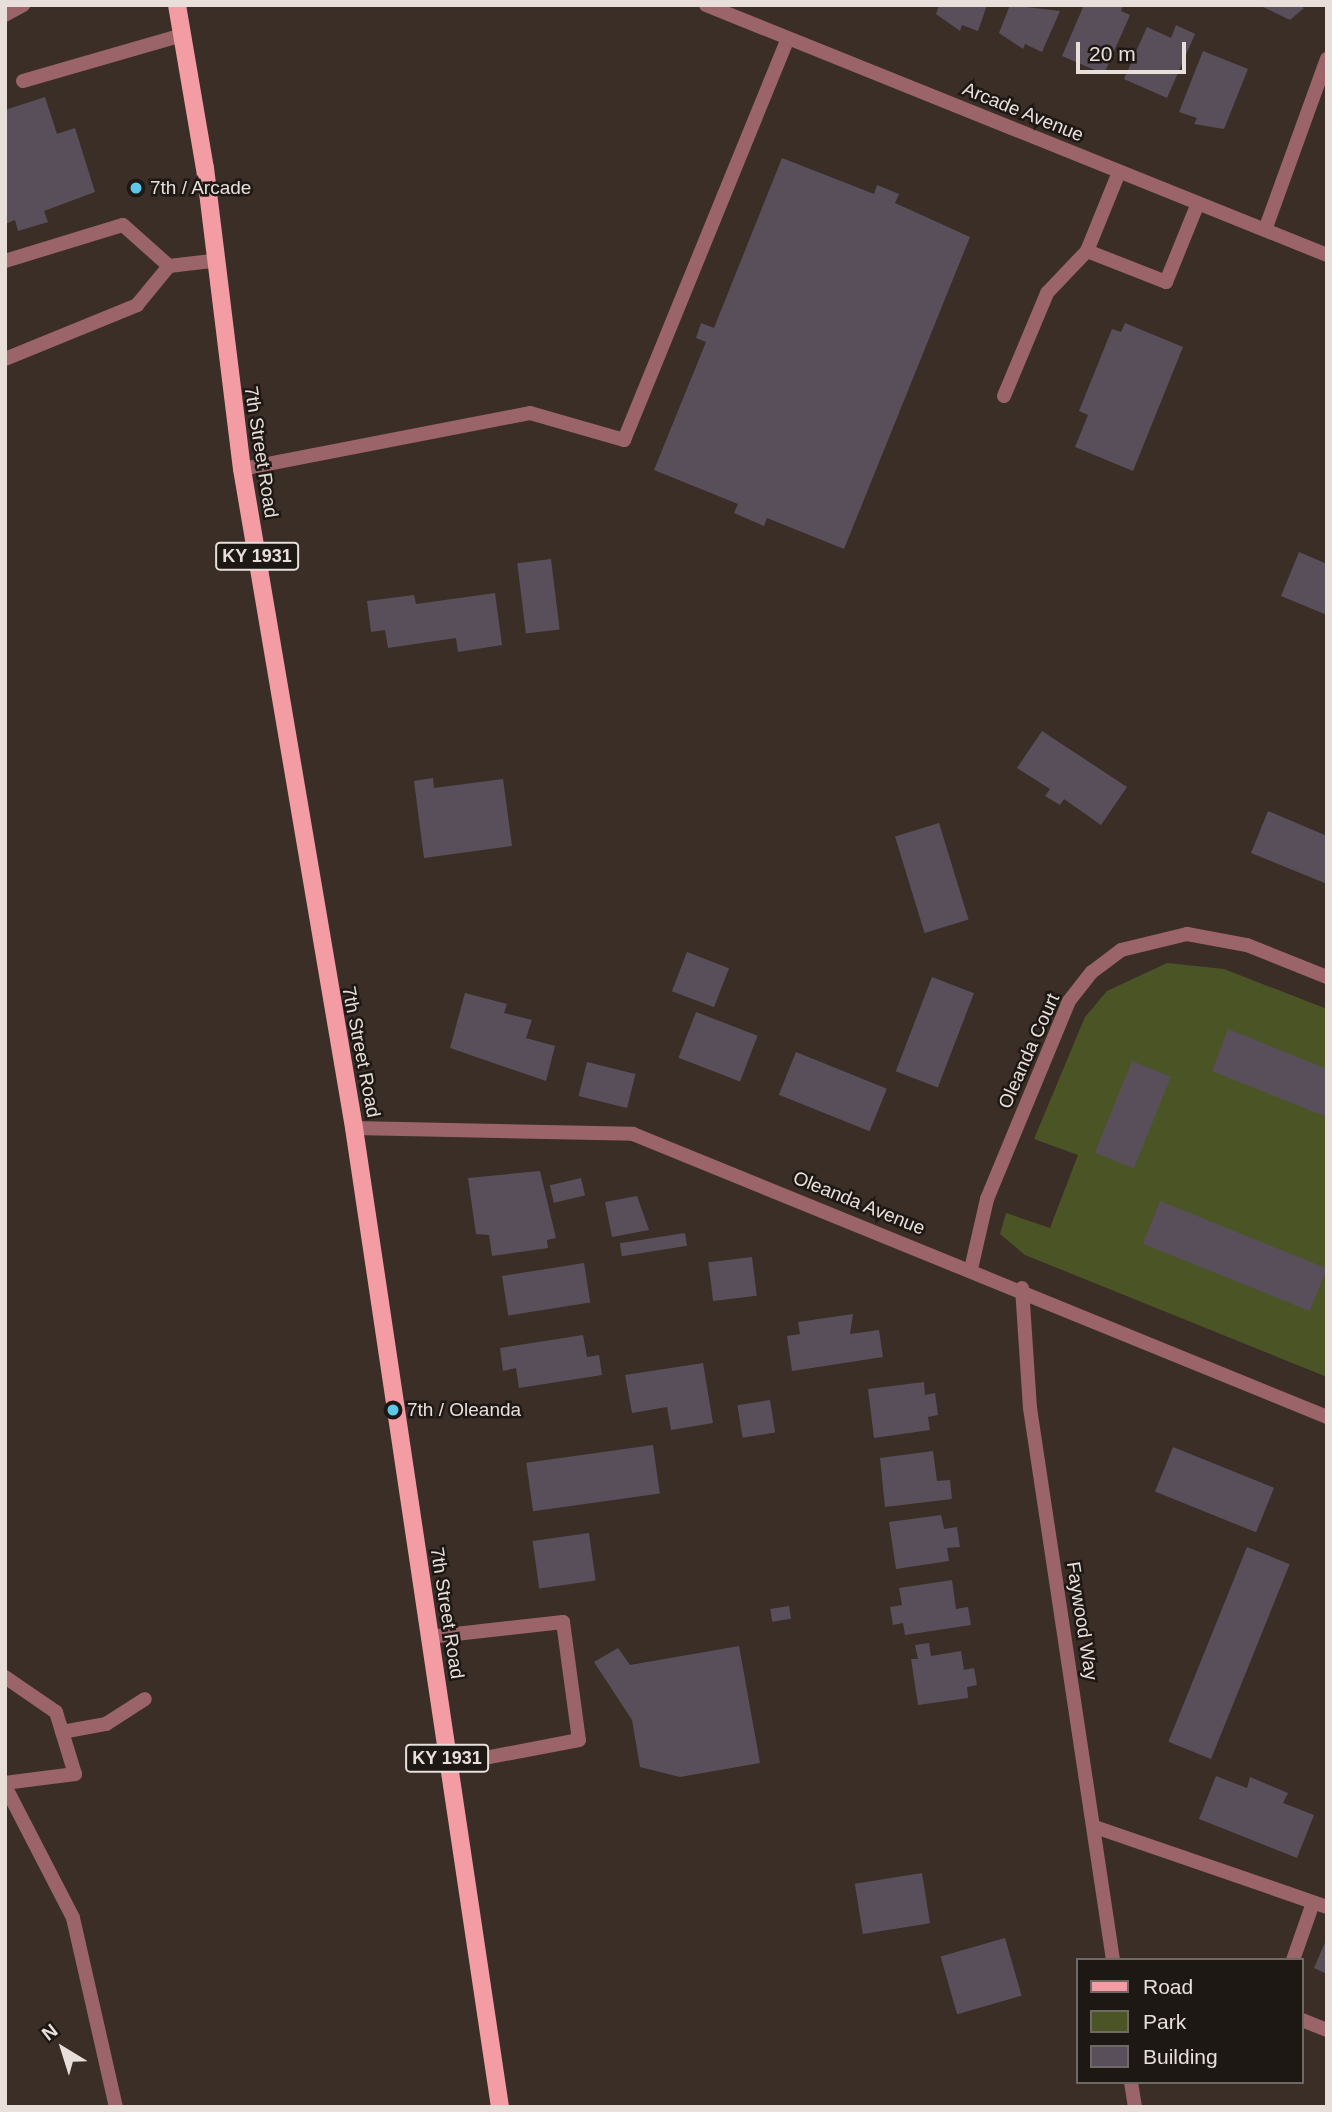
<!DOCTYPE html>
<html>
<head>
<meta charset="utf-8">
<style>
  body { margin:0 }
  #map { position:relative; width:1332px; height:2112px; overflow:hidden; background:#3b2e27; font-family:Helvetica,sans-serif }
  div>[style] { position:absolute }
  .green>* { inset:0; background:#4b5425 }
  .building>* { inset:0; background:#584f5b; transform-origin:0 0 }
  .lane>* { height:14px; margin:-7px; padding:0 7px; transform-origin:7px; border-radius:7px; background:#9a6468 }
  .street>* { height:14px; margin:-7px; padding:0 7px; transform-origin:7px; border-radius:7px; background:#9a6468 }
  .primary>* { height:18px; margin:-9px; padding:0 9px; transform-origin:9px; border-radius:9px; background:#f49ca4 }
  .dots>* { width:19px; height:19px; translate:-50% -50%; box-sizing:border-box; border:4px solid #1e1815; border-radius:50% }
  span { translate:-50% -50%; white-space:nowrap; text-align:center; line-height:1.15; -webkit-text-stroke:5px #1e1815; paint-order:stroke }
  .shield-label span { padding:2px 5px; background:#1e1815; border:2px solid; border-radius:5px; -webkit-text-stroke-width:0 }
  .shield-label { font-size:18px; color:#e8dfdb; font-weight:700 }
  .street-label { font-size:19px; color:#e8dfdb }
  .poi-label { font-size:19px; color:#e8dfdb }
  .left { translate:0 -50%; text-align:left }
  .frame { position:absolute; inset:0; border:7px solid #e8dfdb; pointer-events:none }
  .legend { position:absolute; left:1076px; top:1958px; width:228px; height:126px; box-sizing:border-box; background:#1e1815; border:2px solid #6f6864; margin:0; padding:9px 12px; list-style:none; font-size:21px; color:#e8dfdb }
  .legend li { display:flex; align-items:center; gap:14px; height:35px }
  .legend b { width:35px; border:2px solid #6f6864 }
  .north { position:absolute; left:28px; top:2014px; width:70px; height:70px; -webkit-text-stroke:5px #1e1815; paint-order:stroke; rotate:322deg; font-size:19px; font-weight:700; line-height:28px; text-align:center; color:#e8dfdb }
  .north::after { content:''; display:block; margin:auto; width:24px; height:32px; background:#e8dfdb; clip-path:polygon(50% 0,100% 100%,50% 72%,0 100%) }
  .scale { position:absolute; left:1076px; top:42px; width:110px; height:32px; box-sizing:border-box; border:4px solid #e8dfdb; border-top:0; padding-left:9px; font-size:21px; line-height:24px; white-space:nowrap; color:#e8dfdb; -webkit-text-stroke:5px #1e1815; paint-order:stroke }
</style>
</head>
<body>
<div id="map">
  <div class="green">
    <div style="clip-path:polygon(1167px 963px,1224px 969px,1327px 1009px,1327px 1377px,1025px 1255px,1000px 1234px,1006px 1213px,1050px 1228px,1078px 1155px,1034px 1139px,1085px 1017px,1107px 991px)"></div>
  </div>
  <div class="building">
    <div style="clip-path:polygon(939px 5px,987px 5px,978px 31px,962px 25px,960px 31px,936px 14px)"></div>
    <div style="clip-path:polygon(1010px 5px,1060px 11px,1042px 52px,1025px 44px,1023px 49px,999px 33px)"></div>
    <div style="clip-path:polygon(1084px 5px,1123px 5px,1121px 11px,1130px 15px,1104px 74px,1062px 56px)"></div>
    <div style="clip-path:polygon(1259px 5px,1299px 5px,1304px 8px,1290px 20px)"></div>
    <div style="clip-path:polygon(1176px 25px,1195px 34px,1167px 98px,1124px 79px,1147px 27px,1171px 38px)"></div>
    <div style="clip-path:polygon(1203px 51px,1248px 69px,1224px 129px,1194px 124px,1197px 118px,1179px 112px)"></div>
    <div style="clip-path:polygon(45px 97px,57px 134px,75px 128px,95px 192px,44px 211px,48px 222px,18px 231px,15px 220px,5px 224px,5px 110px)"></div>
    <div style="clip-path:polygon(782px 158px,874px 194px,877px 185px,899px 194px,895px 203px,970px 237px,844px 549px,767px 518px,764px 526px,734px 513px,738px 504px,654px 470px,706px 342px,696px 338px,701px 323px,714px 328px)"></div>
    <div style="left:139px;top:181px;width:14px;height:9px;rotate:78deg"></div>
    <div style="clip-path:polygon(1125px 323px,1183px 347px,1133px 471px,1075px 447px,1088px 415px,1079px 411px,1112px 329px,1121px 332px)"></div>
    <div style="clip-path:polygon(1299px 552px,1327px 564px,1327px 615px,1281px 596px)"></div>
    <div style="left:551px;top:559px;width:71px;height:34px;rotate:83deg"></div>
    <div style="clip-path:polygon(495px 593px,502px 645px,458px 652px,456px 638px,388px 648px,385px 630px,371px 632px,367px 601px,414px 595px,416px 604px)"></div>
    <div style="clip-path:polygon(1042px 731px,1127px 787px,1101px 825px,1064px 799px,1060px 805px,1045px 796px,1050px 789px,1017px 768px)"></div>
    <div style="clip-path:polygon(433px 778px,434px 788px,503px 779px,512px 846px,424px 858px,414px 781px)"></div>
    <div style="clip-path:polygon(1268px 811px,1327px 836px,1327px 884px,1251px 853px)"></div>
    <div style="left:939px;top:823px;width:101px;height:46px;rotate:73deg"></div>
    <div style="left:687px;top:952px;width:45px;height:42px;rotate:21deg"></div>
    <div style="left:932px;top:977px;width:45px;height:101px;rotate:21deg"></div>
    <div style="clip-path:polygon(465px 993px,507px 1004px,504px 1013px,532px 1020px,526px 1038px,555px 1046px,546px 1081px,450px 1048px)"></div>
    <div style="left:696px;top:1012px;width:66px;height:49px;rotate:21deg"></div>
    <div style="clip-path:polygon(1228px 1029px,1327px 1069px,1327px 1117px,1212px 1071px)"></div>
    <div style="left:796px;top:1052px;width:98px;height:46px;rotate:22deg"></div>
    <div style="left:1132px;top:1061px;width:42px;height:99px;rotate:22deg"></div>
    <div style="left:587px;top:1062px;width:50px;height:35px;rotate:14deg"></div>
    <div style="clip-path:polygon(540px 1171px,556px 1238px,547px 1240px,548px 1248px,492px 1256px,489px 1235px,476px 1234px,468px 1178px)"></div>
    <div style="left:581px;top:1178px;width:18px;height:32px;rotate:77deg"></div>
    <div style="clip-path:polygon(637px 1196px,649px 1230px,612px 1237px,605px 1202px)"></div>
    <div style="left:1160px;top:1201px;width:180px;height:46px;rotate:22deg"></div>
    <div style="left:685px;top:1233px;width:13px;height:66px;rotate:81deg"></div>
    <div style="left:752px;top:1257px;width:39px;height:44px;rotate:83deg"></div>
    <div style="left:584px;top:1263px;width:40px;height:83px;rotate:81deg"></div>
    <div style="clip-path:polygon(853px 1314px,850px 1334px,879px 1330px,883px 1357px,792px 1371px,787px 1336px,800px 1334px,798px 1322px)"></div>
    <div style="clip-path:polygon(583px 1335px,587px 1357px,599px 1355px,602px 1375px,519px 1388px,516px 1368px,503px 1371px,500px 1348px)"></div>
    <div style="clip-path:polygon(703px 1363px,713px 1423px,671px 1430px,667px 1407px,632px 1413px,625px 1375px)"></div>
    <div style="clip-path:polygon(924px 1382px,925px 1395px,935px 1393px,938px 1415px,928px 1417px,930px 1430px,874px 1438px,868px 1389px)"></div>
    <div style="left:770px;top:1400px;width:33px;height:33px;rotate:81deg"></div>
    <div style="left:653px;top:1445px;width:49px;height:128px;rotate:82deg"></div>
    <div style="left:1173px;top:1447px;width:109px;height:48px;rotate:22deg"></div>
    <div style="clip-path:polygon(933px 1451px,937px 1481px,950px 1480px,952px 1499px,885px 1507px,880px 1458px)"></div>
    <div style="clip-path:polygon(941px 1515px,944px 1529px,957px 1527px,960px 1547px,947px 1548px,949px 1561px,896px 1569px,889px 1522px)"></div>
    <div style="left:589px;top:1533px;width:48px;height:57px;rotate:82deg"></div>
    <div style="left:1247px;top:1547px;width:46px;height:210px;rotate:22deg"></div>
    <div style="clip-path:polygon(952px 1580px,956px 1609px,968px 1607px,971px 1625px,905px 1635px,903px 1623px,893px 1625px,890px 1607px,902px 1605px,899px 1588px)"></div>
    <div style="left:789px;top:1606px;width:13px;height:19px;rotate:81deg"></div>
    <div style="clip-path:polygon(929px 1643px,931px 1656px,961px 1651px,964px 1670px,974px 1668px,977px 1685px,967px 1687px,968px 1698px,918px 1705px,911px 1659px,918px 1659px,915px 1645px)"></div>
    <div style="clip-path:polygon(739px 1646px,760px 1763px,680px 1777px,640px 1767px,632px 1720px,594px 1662px,618px 1648px,630px 1665px)"></div>
    <div style="clip-path:polygon(1216px 1776px,1247px 1788px,1250px 1777px,1288px 1793px,1283px 1803px,1314px 1815px,1297px 1858px,1199px 1819px)"></div>
    <div style="left:922px;top:1873px;width:51px;height:68px;rotate:81deg"></div>
    <div style="left:1005px;top:1938px;width:60px;height:67px;rotate:74deg"></div>
    <div style="clip-path:polygon(1327px 1938px,1327px 1974px,1314px 1968px)"></div>
  </div>
  <div class="lane">
    <div style="left:5px;top:15px;width:21px;rotate:-29deg"></div>
    <div style="left:23px;top:81px;width:166px;rotate:-16.1deg"></div>
    <div style="left:1087px;top:251px;width:85px;rotate:21.4deg"></div>
    <div style="left:1166px;top:282px;width:85px;rotate:-67.9deg"></div>
    <div style="left:5px;top:261px;width:123px;rotate:-17deg"></div>
    <div style="left:123px;top:225px;width:62px;rotate:41.7deg"></div>
    <div style="left:5px;top:359px;width:143px;rotate:-22.2deg"></div>
    <div style="left:137px;top:305px;width:50px;rotate:-50.6deg"></div>
    <div style="left:169px;top:266px;width:43px;rotate:-6.6deg"></div>
    <div style="left:1004px;top:396px;width:112px;rotate:-67.3deg"></div>
    <div style="left:1047px;top:293px;width:58px;rotate:-46.4deg"></div>
    <div style="left:1087px;top:251px;width:85px;rotate:-67.9deg"></div>
    <div style="left:242px;top:469px;width:293px;rotate:-11deg"></div>
    <div style="left:530px;top:413px;width:98px;rotate:16deg"></div>
    <div style="left:624px;top:440px;width:433px;rotate:-67.8deg"></div>
    <div style="left:429px;top:1637px;width:135px;rotate:-6.4deg"></div>
    <div style="left:563px;top:1622px;width:119px;rotate:82.3deg"></div>
    <div style="left:579px;top:1740px;width:133px;rotate:169.2deg"></div>
    <div style="left:5px;top:1677px;width:62px;rotate:34.5deg"></div>
    <div style="left:56px;top:1712px;width:65px;rotate:73deg"></div>
    <div style="left:75px;top:1774px;width:71px;rotate:172.7deg"></div>
    <div style="left:62px;top:1732px;width:45px;rotate:-10.3deg"></div>
    <div style="left:106px;top:1724px;width:46px;rotate:-32.7deg"></div>
    <div style="left:5px;top:1786px;width:148px;rotate:62.7deg"></div>
    <div style="left:73px;top:1918px;width:194px;rotate:77.2deg"></div>
    <div style="left:1095px;top:1827px;width:245px;rotate:19deg"></div>
    <div style="left:1293px;top:1960px;width:60px;rotate:-70.7deg"></div>
  </div>
  <div class="street">
    <div style="left:706px;top:5px;width:669px;rotate:21.93deg"></div>
    <div style="left:1265px;top:230px;width:182px;rotate:-70.1deg"></div>
    <div style="left:354px;top:1128px;width:279px;rotate:1.2deg"></div>
    <div style="left:633px;top:1134px;width:749px;rotate:22.18deg"></div>
    <div style="left:971px;top:1269px;width:72px;rotate:-77.1deg"></div>
    <div style="left:987px;top:1199px;width:214px;rotate:-67.5deg"></div>
    <div style="left:1069px;top:1001px;width:37px;rotate:-52deg"></div>
    <div style="left:1092px;top:972px;width:36px;rotate:-37deg"></div>
    <div style="left:1121px;top:950px;width:68px;rotate:-13.6deg"></div>
    <div style="left:1187px;top:934px;width:61px;rotate:10.4deg"></div>
    <div style="left:1247px;top:945px;width:86px;rotate:21.8deg"></div>
    <div style="left:1022px;top:1288px;width:120px;rotate:86.2deg"></div>
    <div style="left:1030px;top:1408px;width:558px;rotate:81.45deg"></div>
    <div style="left:1302px;top:2020px;width:27px;rotate:22deg"></div>
    <div style="left:1131px;top:2082px;width:25px;rotate:81deg"></div>
  </div>
  <div class="primary">
    <div style="left:177px;top:5px;width:165px;rotate:80.3deg"></div>
    <div style="left:205px;top:168px;width:303px;rotate:83deg"></div>
    <div style="left:242px;top:469px;width:668px;rotate:80.35deg"></div>
    <div style="left:354px;top:1128px;width:990px;rotate:81.52deg"></div>
  </div>
  <div class="dots">
    <div style="left:136px;top:188px;background:#5dc7e8"></div>
    <div style="left:393px;top:1410px;background:#5dc7e8"></div>
  </div>
  <div class="shield-label">
    <span style="left:257px;top:556px">KY 1931</span>
    <span style="left:447px;top:1758px">KY 1931</span>
  </div>
  <div class="street-label">
    <span style="left:1023px;top:112px;rotate:22deg">Arcade Avenue</span>
    <span style="left:261px;top:452px;rotate:81deg">7th Street Road</span>
    <span style="left:1029px;top:1051px;rotate:-66deg">Oleanda Court</span>
    <span style="left:361px;top:1052px;rotate:79deg">7th Street Road</span>
    <span style="left:859px;top:1203px;rotate:22deg">Oleanda Avenue</span>
    <span style="left:447px;top:1613px;rotate:81deg">7th Street Road</span>
    <span style="left:1082px;top:1621px;rotate:81deg">Faywood Way</span>
  </div>
  <div class="poi-label">
    <span class="left" style="left:150px;top:188px">7th / Arcade</span>
    <span class="left" style="left:407px;top:1410px">7th / Oleanda</span>
  </div>
  <div class="frame"></div>
  <ul class="legend">
  <li><b style="height:9px;background:#f49ca4"></b>Road</li>
  <li><b style="height:19px;background:#4b5425"></b>Park</li>
  <li><b style="height:19px;background:#584f5b"></b>Building</li>
  </ul>
  <div class="north">N</div>
  <div class="scale">20 m</div>
</div>
</body>
</html>
